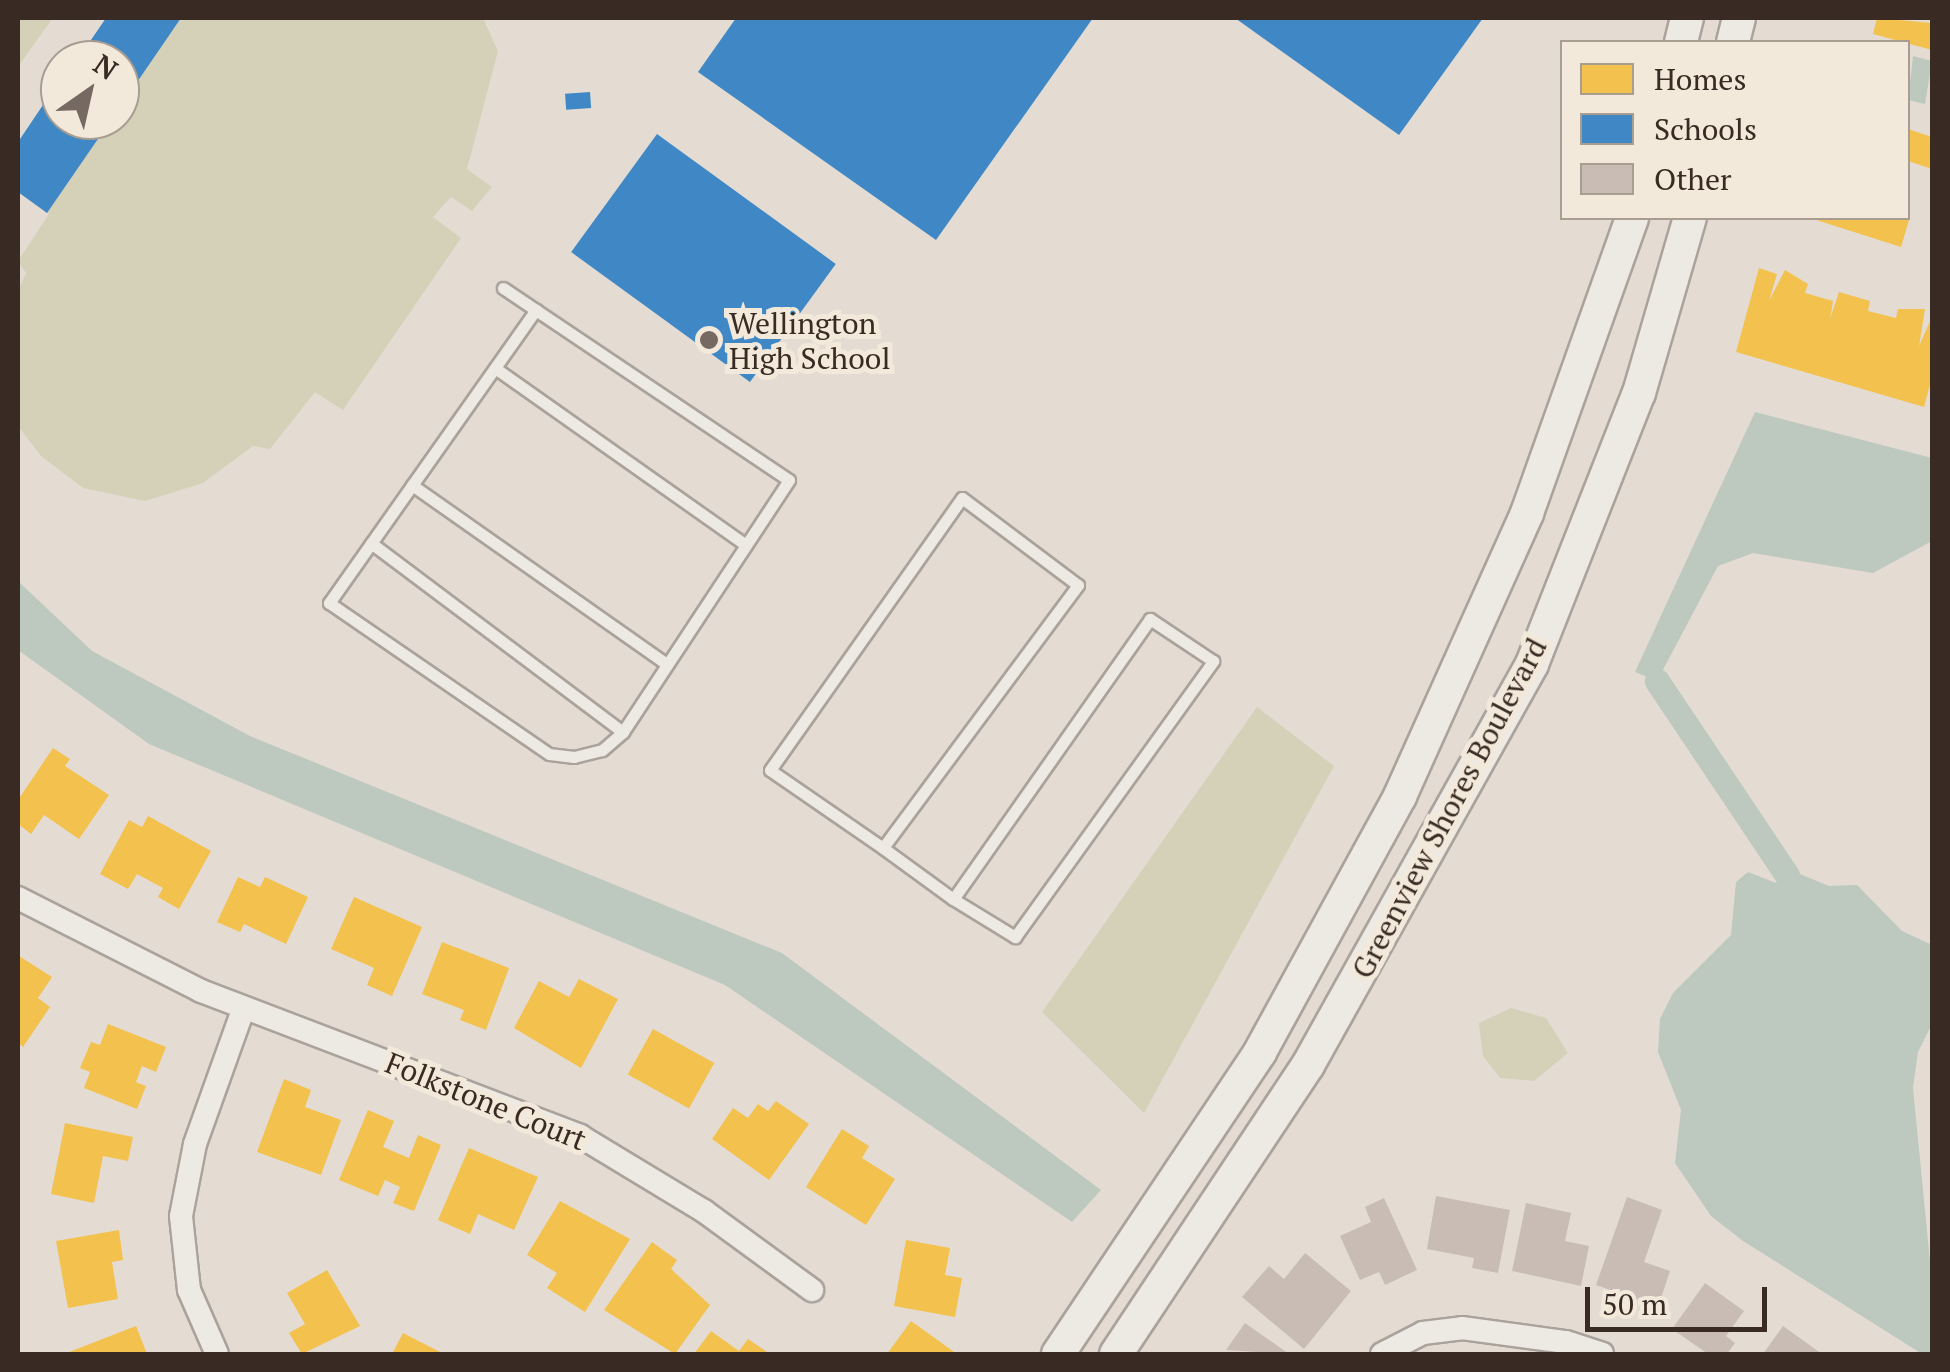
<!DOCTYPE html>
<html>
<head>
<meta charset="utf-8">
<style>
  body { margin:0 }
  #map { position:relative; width:1950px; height:1372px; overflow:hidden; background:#e4dcd3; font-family:"PT Serif",serif }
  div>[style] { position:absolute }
  .green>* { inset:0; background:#d5d0b8 }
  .water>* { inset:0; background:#bdc8bf }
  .homes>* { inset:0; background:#f2c14e; transform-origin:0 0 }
  .schools>* { inset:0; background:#3f88c5; transform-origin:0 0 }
  .canal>* { height:25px; margin:-12.5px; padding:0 12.5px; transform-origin:12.5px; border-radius:12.5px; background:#bdc8bf }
  .building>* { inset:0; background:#c8bcb4 }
  .roads { filter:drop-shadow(2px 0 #aaa29b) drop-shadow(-2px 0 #aaa29b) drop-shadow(0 2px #aaa29b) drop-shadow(0 -2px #aaa29b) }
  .lane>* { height:11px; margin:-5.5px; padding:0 5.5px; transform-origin:5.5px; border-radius:5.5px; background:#ede9e3 }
  .street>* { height:22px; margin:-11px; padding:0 11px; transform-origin:11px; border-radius:11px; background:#ede9e3 }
  .secondary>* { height:32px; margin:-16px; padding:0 16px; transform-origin:16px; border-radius:16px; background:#ede9e3 }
  .dots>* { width:28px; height:28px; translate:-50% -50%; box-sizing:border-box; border:5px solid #f3e9db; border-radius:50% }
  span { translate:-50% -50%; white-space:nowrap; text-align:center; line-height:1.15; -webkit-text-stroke:10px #f3e9db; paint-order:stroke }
  .poi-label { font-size:30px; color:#392b23 }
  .left { translate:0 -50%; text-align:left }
  .street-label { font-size:30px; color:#392b23 }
  .frame { position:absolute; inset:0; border:20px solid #392b23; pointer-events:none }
  .legend { position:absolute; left:1560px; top:40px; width:350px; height:180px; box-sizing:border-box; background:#f3e9db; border:2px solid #a99d91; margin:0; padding:12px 18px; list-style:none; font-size:30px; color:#392b23 }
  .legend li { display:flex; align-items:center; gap:20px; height:50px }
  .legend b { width:50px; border:2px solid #a99d91 }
  .north { position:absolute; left:40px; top:40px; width:100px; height:100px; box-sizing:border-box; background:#f3e9db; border:2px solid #a99d91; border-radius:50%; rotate:34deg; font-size:28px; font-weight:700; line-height:40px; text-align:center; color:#392b23 }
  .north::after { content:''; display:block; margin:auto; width:35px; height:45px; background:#756961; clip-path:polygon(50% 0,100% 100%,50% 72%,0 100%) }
  .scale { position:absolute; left:1585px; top:1287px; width:182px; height:45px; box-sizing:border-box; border:5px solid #392b23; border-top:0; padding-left:12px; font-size:30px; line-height:35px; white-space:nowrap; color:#392b23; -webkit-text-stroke:8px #f3e9db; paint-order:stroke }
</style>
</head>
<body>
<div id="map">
  <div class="green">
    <div style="clip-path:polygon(18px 18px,52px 19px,18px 67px)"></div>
    <div style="clip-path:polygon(108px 18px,483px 18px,498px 51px,467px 169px,492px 187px,472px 211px,451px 197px,433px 217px,461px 238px,343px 410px,315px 392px,270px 449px,253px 446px,203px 483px,145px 501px,83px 488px,41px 456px,18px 426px,18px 291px,26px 273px,18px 261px,49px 214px,18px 191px,18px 144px,60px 85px,60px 120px,120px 120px,120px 60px,78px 60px)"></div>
    <div style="clip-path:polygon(1257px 707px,1334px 766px,1144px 1113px,1042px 1012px)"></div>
    <div style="clip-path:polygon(1511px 1008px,1546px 1018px,1568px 1053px,1534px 1081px,1500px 1078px,1483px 1056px,1479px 1023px)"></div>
  </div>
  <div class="water">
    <div style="clip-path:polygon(1913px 56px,1932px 61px,1925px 104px,1908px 100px)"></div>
    <div style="clip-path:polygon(1755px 412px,1932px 458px,1932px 541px,1873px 573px,1753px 553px,1718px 566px,1657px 681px,1635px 672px)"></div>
    <div style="clip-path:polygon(18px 581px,92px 651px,250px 736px,782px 953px,1101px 1190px,1072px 1222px,725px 985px,149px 744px,18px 650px)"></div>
    <div style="clip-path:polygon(1790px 870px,1829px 886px,1857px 885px,1902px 931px,1932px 945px,1932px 1024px,1918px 1052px,1913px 1088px,1932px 1282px,1932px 1354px,1922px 1354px,1743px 1241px,1711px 1216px,1675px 1163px,1681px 1110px,1658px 1052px,1660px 1019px,1673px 993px,1731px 935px,1736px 882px,1748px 872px,1776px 883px)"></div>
  </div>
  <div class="homes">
    <div style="clip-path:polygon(1877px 18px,1932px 23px,1932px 50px,1873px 34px)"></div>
    <div style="clip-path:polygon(1908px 129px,1932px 137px,1932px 169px,1908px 161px)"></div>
    <div style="clip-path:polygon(1810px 218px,1903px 218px,1909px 220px,1901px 247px)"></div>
    <div style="clip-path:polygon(1759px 268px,1777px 274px,1769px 301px,1785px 270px,1808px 284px,1805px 293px,1833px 301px,1830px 319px,1839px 292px,1870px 301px,1868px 311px,1896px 318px,1898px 309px,1925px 309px,1919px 346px,1932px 317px,1932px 377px,1924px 407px,1736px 352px)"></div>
    <div style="clip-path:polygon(53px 748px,70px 759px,65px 766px,109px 795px,79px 839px,44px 815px,31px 834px,18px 824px,18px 800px)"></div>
    <div style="clip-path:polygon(148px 816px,211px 851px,179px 909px,158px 897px,163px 888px,137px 874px,128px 889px,100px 874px,129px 820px,142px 827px)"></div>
    <div style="clip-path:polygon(238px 877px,260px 887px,265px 877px,308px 897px,286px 944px,244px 924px,240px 932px,217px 922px)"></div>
    <div style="clip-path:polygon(354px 897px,422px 927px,392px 996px,367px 985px,374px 968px,331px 949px)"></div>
    <div style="clip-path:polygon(442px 942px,509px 968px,486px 1030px,460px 1020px,464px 1010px,422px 994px)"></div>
    <div style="clip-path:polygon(19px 956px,52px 977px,38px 998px,50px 1007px,23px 1047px,18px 1043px)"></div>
    <div style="clip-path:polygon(579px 979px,618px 999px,581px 1068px,514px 1028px,539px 981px,569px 997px)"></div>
    <div style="clip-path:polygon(108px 1024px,166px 1047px,156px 1072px,142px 1066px,136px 1082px,146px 1086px,137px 1109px,84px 1088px,90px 1072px,80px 1068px,91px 1042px,100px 1045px)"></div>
    <div style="left:653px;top:1029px;width:70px;height:52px;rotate:29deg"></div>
    <div style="clip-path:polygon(284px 1079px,311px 1090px,305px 1107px,341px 1120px,321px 1175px,257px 1152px)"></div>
    <div style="clip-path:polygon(776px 1101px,809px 1124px,769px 1180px,712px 1139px,733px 1108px,748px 1118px,758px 1104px,768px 1111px)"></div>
    <div style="clip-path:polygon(368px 1110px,394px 1121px,383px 1147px,409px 1158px,418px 1135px,441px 1145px,414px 1211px,393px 1203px,400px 1187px,385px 1180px,378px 1196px,339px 1180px)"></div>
    <div style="clip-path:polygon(65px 1123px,133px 1137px,128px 1161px,103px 1156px,94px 1203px,51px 1194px)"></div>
    <div style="clip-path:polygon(842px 1129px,869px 1146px,862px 1158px,895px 1179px,866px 1225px,806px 1187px)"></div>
    <div style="clip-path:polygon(469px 1148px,538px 1177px,514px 1230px,478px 1214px,470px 1234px,438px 1220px)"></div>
    <div style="clip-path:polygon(560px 1201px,630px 1239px,585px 1312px,547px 1288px,557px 1273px,527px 1255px)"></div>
    <div style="clip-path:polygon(119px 1230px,123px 1260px,112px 1262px,118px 1299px,68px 1308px,56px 1241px)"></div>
    <div style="clip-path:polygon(906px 1240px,950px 1248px,945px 1275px,962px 1278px,955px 1317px,894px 1306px)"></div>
    <div style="clip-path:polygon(652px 1242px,677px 1260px,671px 1269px,710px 1305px,675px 1354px,604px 1310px)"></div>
    <div style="clip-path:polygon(327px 1270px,360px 1326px,302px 1354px,289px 1333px,305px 1324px,287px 1293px)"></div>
    <div style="clip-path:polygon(911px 1321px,957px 1354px,887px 1354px)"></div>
    <div style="clip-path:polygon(136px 1326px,147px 1354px,64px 1354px)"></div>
    <div style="clip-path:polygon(711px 1331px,739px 1351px,748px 1339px,770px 1354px,694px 1354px)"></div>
    <div style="clip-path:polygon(403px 1333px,444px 1354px,392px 1354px)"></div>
  </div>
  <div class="schools">
    <div style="clip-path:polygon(106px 18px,181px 18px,120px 107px,120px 60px,63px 60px,70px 50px,80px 56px)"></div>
    <div style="clip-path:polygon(736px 18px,1093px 18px,936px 240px,698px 72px)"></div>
    <div style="clip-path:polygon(1235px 18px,1483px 18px,1399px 135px)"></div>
    <div style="clip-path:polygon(60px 64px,60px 120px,111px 120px,47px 213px,18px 192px,18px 142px,49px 96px,42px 91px)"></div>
    <div style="left:590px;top:92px;width:16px;height:25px;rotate:86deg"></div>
    <div style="left:657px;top:134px;width:221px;height:146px;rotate:36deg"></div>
  </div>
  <div class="canal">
    <div style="left:1657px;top:681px;width:234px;rotate:56.2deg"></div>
  </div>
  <div class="building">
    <div style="clip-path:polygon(1436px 1196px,1510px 1210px,1498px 1273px,1472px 1268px,1474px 1258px,1427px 1249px)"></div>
    <div style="clip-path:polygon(1627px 1197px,1662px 1210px,1644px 1262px,1670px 1271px,1658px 1307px,1596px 1285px)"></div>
    <div style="clip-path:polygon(1384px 1198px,1417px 1270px,1385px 1285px,1379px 1272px,1360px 1280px,1340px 1236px,1371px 1222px,1365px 1207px)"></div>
    <div style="clip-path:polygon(1526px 1203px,1571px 1213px,1565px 1241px,1589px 1246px,1581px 1286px,1512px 1271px)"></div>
    <div style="clip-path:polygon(1305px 1253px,1351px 1291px,1304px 1349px,1242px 1297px,1269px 1266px,1284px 1279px)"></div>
    <div style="clip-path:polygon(1705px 1283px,1744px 1311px,1726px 1336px,1735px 1343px,1727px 1354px,1708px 1354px,1672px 1329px)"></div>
    <div style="clip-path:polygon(1245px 1323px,1289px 1354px,1226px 1350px)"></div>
    <div style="clip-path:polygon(1783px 1326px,1822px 1354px,1763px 1354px)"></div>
  </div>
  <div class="roads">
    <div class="lane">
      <div style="left:503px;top:288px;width:344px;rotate:33.9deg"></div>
      <div style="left:789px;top:480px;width:302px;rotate:123.4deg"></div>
      <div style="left:623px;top:732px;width:28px;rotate:139deg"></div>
      <div style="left:602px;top:750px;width:29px;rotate:166deg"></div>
      <div style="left:574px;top:757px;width:25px;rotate:-173deg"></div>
      <div style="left:549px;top:754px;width:267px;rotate:-145.5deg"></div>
      <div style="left:329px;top:603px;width:359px;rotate:-54.8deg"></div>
      <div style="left:495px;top:368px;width:307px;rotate:35.2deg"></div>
      <div style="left:412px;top:485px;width:312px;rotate:35.1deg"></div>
      <div style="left:962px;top:498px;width:145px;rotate:36.9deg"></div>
      <div style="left:1078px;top:585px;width:327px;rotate:126.6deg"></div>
      <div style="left:883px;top:848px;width:137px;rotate:-145.4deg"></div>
      <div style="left:770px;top:770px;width:333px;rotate:-54.8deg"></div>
      <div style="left:371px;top:543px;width:315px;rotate:36.9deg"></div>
      <div style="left:883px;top:848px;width:87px;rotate:36.1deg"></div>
      <div style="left:953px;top:899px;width:73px;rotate:31.5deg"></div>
      <div style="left:1015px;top:937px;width:340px;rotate:-54.3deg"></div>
      <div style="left:1213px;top:661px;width:76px;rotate:-146.3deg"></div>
      <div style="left:1150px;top:619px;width:342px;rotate:125.1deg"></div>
    </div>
    <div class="street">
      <div style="left:18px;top:898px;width:205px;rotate:26.9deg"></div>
      <div style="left:201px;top:991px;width:406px;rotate:20.9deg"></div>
      <div style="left:580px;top:1136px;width:145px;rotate:31.2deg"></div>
      <div style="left:704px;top:1211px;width:134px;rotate:36.2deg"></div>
      <div style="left:217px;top:1354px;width:70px;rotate:-113.6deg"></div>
      <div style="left:189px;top:1290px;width:74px;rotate:-96.2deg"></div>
      <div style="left:181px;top:1216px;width:73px;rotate:-79deg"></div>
      <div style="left:195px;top:1144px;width:145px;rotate:-70.3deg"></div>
      <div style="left:1382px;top:1354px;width:46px;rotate:-27.1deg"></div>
      <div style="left:1423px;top:1333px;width:39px;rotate:-7deg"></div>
      <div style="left:1462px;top:1328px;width:105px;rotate:7.7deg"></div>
      <div style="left:1566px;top:1342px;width:38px;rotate:18deg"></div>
    </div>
    <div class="secondary">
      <div style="left:1681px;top:42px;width:25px;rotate:-76deg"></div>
      <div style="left:1733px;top:42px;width:25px;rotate:-76deg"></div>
      <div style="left:1058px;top:1354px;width:363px;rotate:-56.2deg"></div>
      <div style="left:1260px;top:1052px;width:292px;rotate:-61.3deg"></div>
      <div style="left:1400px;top:796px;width:310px;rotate:-65.8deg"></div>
      <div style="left:1527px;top:513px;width:313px;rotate:-70.4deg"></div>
      <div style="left:1116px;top:1354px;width:347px;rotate:-56.4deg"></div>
      <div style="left:1308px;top:1065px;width:459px;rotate:-60.8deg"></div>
      <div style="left:1532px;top:664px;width:291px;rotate:-68.5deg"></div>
      <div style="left:1639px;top:393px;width:182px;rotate:-73.8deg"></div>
    </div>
  </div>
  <div class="dots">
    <div style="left:709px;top:340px;background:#756961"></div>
  </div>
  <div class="poi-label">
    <span class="left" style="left:729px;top:340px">Wellington<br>High School</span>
  </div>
  <div class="street-label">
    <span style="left:1449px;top:808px;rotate:-62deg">Greenview Shores Boulevard</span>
    <span style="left:486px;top:1101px;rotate:22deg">Folkstone Court</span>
  </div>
  <div class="frame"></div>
  <ul class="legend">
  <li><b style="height:28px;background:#f2c14e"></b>Homes</li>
  <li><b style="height:28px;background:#3f88c5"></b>Schools</li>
  <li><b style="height:28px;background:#c8bcb4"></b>Other</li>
  </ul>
  <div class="north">N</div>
  <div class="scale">50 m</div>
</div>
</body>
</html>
